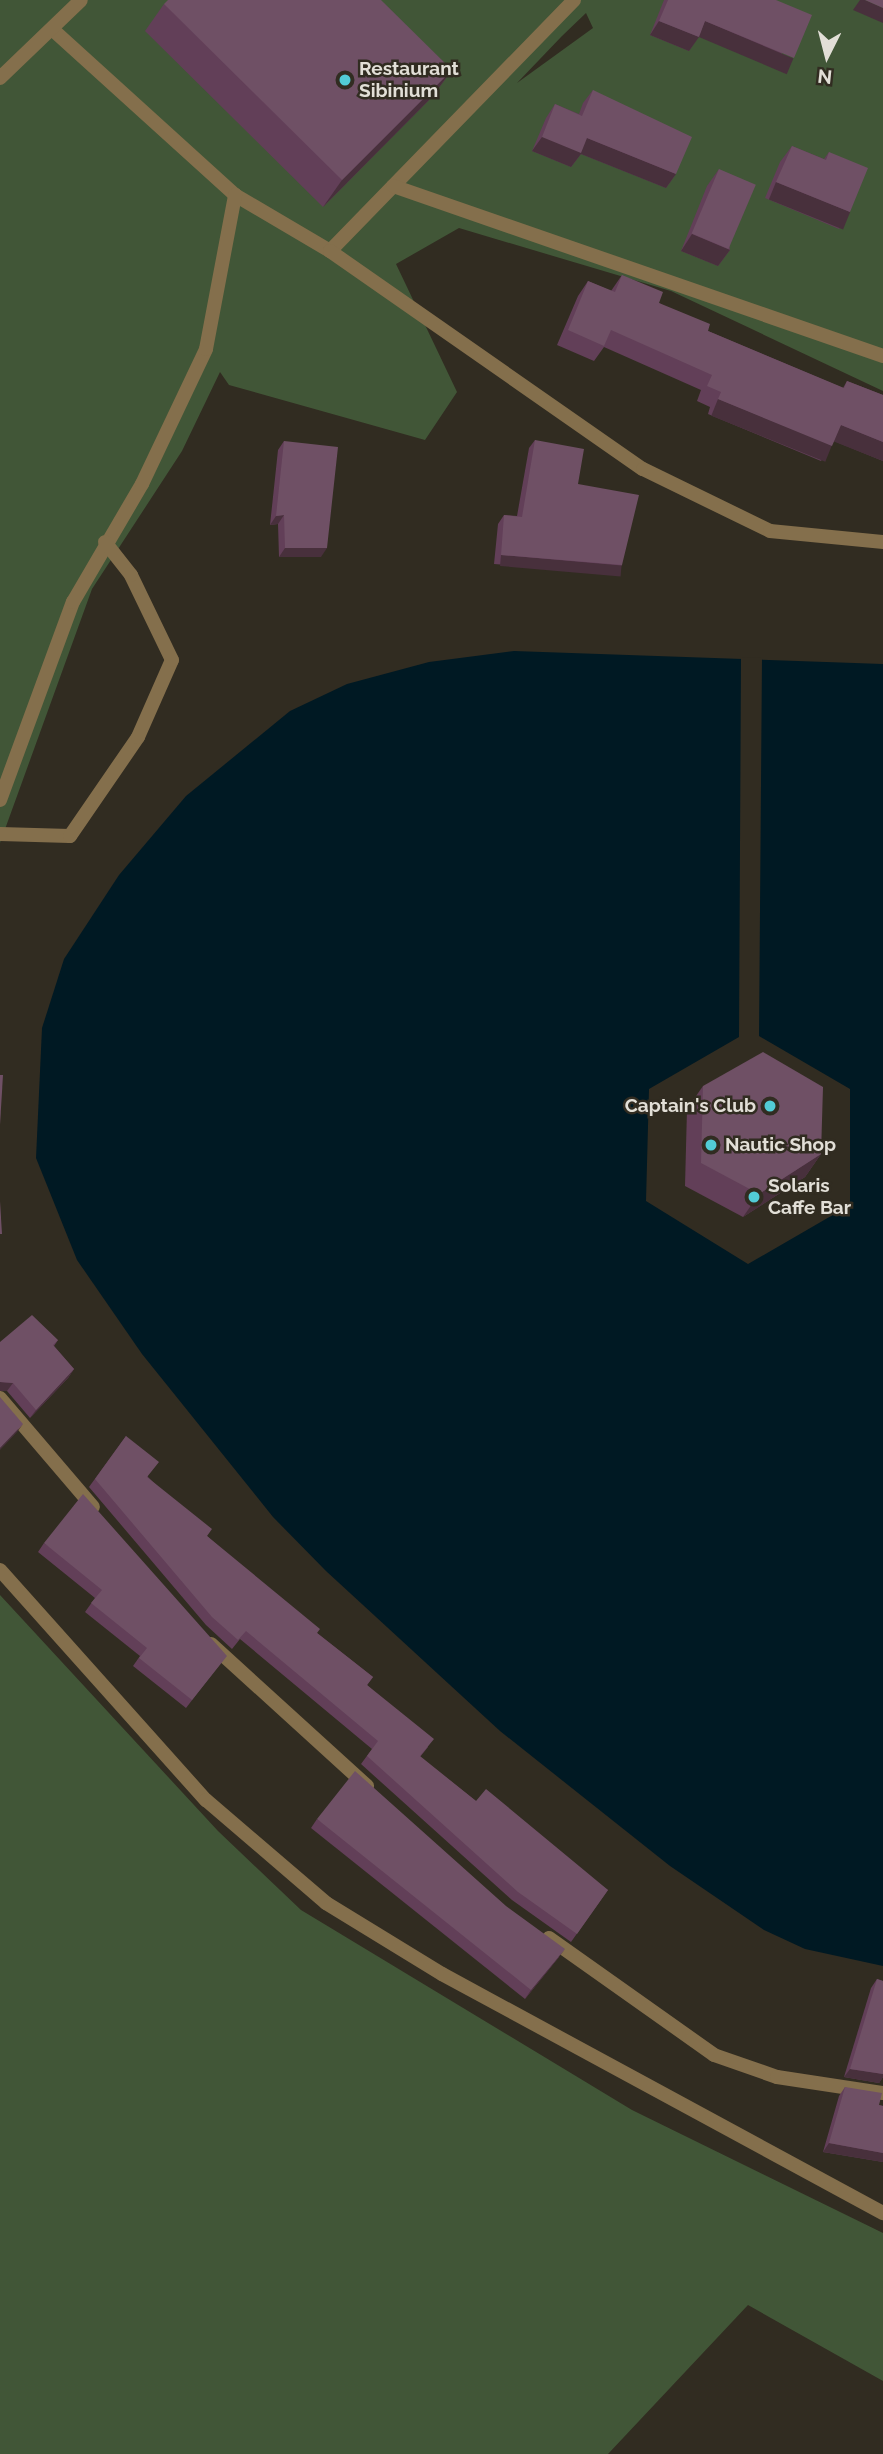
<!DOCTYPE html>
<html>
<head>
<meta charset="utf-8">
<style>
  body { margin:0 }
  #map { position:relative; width:883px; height:2454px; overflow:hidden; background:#312c21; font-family:Raleway,sans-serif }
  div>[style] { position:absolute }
  .green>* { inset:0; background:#415637 }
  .water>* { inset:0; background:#001923 }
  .pier>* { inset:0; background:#312c21 }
  .lane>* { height:14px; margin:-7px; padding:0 7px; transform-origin:7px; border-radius:7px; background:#846f4c }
  .street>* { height:14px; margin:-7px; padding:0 7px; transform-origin:7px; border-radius:7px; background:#846f4c }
  .wall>* { inset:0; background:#623f58 }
  .shaded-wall>* { inset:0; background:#48303c; transform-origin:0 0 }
  .building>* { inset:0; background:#6f5065; transform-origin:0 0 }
  .dots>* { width:19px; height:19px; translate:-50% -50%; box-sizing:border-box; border:4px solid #312c21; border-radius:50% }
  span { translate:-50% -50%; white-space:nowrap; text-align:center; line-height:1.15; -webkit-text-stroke:5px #312c21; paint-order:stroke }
  .poi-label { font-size:19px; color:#e2dfd7; font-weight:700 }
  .left { translate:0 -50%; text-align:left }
  .right { translate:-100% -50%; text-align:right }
  .north { position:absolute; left:792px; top:21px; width:70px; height:70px; -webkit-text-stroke:5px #312c21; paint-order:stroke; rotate:186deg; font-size:19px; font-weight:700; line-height:28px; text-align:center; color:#e2dfd7 }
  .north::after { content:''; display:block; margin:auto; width:24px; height:32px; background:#e2dfd7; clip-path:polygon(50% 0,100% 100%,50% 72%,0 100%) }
</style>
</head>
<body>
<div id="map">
  <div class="green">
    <div style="clip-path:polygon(evenodd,0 0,883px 0,883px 391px,671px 291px,459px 228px,396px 264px,457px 392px,425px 440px,229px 385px,220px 372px,182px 451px,92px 589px,0 843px,0 0,586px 13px,593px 28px,517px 83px,562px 36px,586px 13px)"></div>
    <div style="clip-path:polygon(0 1595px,218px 1831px,301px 1910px,632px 2110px,883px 2233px,883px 2381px,748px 2305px,608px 2454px,0 2454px)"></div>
  </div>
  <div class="water">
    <div style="clip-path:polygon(514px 651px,883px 664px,883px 1966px,805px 1949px,764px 1930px,670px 1866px,500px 1731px,326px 1571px,273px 1517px,142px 1354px,77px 1260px,36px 1158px,42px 1028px,64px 959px,119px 875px,186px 796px,290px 711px,347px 684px,429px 662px)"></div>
  </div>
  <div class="pier">
    <div style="clip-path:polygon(762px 657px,759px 1036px,850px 1089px,850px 1205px,748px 1264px,646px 1201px,649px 1089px,739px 1037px,741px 658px)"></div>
  </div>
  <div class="lane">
    <div style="left:52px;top:29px;width:247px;rotate:42.2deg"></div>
    <div style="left:235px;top:195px;width:110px;rotate:30.5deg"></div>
    <div style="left:330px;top:251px;width:350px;rotate:-45.8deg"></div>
    <div style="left:0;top:78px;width:112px;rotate:-43.9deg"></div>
    <div style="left:393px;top:186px;width:519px;rotate:19.13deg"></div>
    <div style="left:330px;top:251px;width:381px;rotate:34.9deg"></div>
    <div style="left:643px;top:469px;width:141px;rotate:26deg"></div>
    <div style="left:770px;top:531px;width:114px;rotate:5.6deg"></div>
    <div style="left:0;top:800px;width:211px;rotate:-69.8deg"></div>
    <div style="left:73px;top:602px;width:137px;rotate:-59.7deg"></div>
    <div style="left:142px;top:484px;width:149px;rotate:-64.6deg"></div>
    <div style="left:206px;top:349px;width:157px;rotate:-79.3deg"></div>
    <div style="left:0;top:834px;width:70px;rotate:1.6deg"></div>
    <div style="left:70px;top:836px;width:120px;rotate:-55.5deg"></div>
    <div style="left:138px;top:737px;width:84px;rotate:-66.2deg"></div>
    <div style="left:172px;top:660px;width:94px;rotate:-115.8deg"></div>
    <div style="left:131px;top:575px;width:42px;rotate:-128.2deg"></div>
    <div style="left:0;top:1398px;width:143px;rotate:49.5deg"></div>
    <div style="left:211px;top:1644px;width:211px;rotate:42.3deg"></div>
    <div style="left:549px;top:1938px;width:202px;rotate:35.3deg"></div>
    <div style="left:714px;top:2055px;width:67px;rotate:19.2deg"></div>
    <div style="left:777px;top:2077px;width:107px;rotate:8.6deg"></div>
  </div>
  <div class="street">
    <div style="left:0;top:1570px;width:309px;rotate:48.2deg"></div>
    <div style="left:206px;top:1800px;width:158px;rotate:40.6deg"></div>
    <div style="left:326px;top:1903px;width:136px;rotate:31.5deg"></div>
    <div style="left:442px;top:1974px;width:502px;rotate:28.46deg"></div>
  </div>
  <div class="wall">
    <div style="clip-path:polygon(664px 0,776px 0,784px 72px,699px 36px,689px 51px,650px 35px)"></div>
    <div style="clip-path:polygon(164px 4px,452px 70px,432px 97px,323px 207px,145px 31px)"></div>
    <div style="clip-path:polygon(593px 90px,676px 174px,666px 188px,581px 154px,571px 167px,532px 151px,546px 118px,555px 104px,579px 114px,583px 103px)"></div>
    <div style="clip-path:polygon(792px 146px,824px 159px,829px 152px,850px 212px,839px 229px,765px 198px,780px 162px)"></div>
    <div style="clip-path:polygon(719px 169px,730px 250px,718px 266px,681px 251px,707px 186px)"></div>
    <div style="clip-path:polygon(622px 275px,659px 303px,708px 331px,843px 388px,847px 381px,883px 395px,883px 461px,834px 441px,821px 461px,708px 414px,710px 407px,697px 401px,701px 390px,604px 347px,594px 361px,557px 345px,578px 296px,588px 281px,611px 291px)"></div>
    <div style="clip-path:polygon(535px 440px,578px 484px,622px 565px,616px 574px,494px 564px,498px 524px,504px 515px,517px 516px,529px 448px)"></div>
    <div style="clip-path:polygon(284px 441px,321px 557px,279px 557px,278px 524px,270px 525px,278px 450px)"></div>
    <div style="clip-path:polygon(703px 1086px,821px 1154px,805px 1177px,743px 1217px,685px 1186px,687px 1109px)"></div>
    <div style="clip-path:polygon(58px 1340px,54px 1346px,74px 1369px,68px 1378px,30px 1418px,7px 1391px,0 1391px,0 1342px)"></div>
    <div style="clip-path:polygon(126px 1436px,148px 1477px,207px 1536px,317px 1633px,373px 1677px,367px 1685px,428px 1747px,420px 1757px,476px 1801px,608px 1890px,571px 1942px,512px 1900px,361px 1764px,372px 1749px,240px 1639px,232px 1649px,206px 1625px,89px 1487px)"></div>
    <div style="clip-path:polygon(44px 1543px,220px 1664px,186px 1708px,133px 1666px,140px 1656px,85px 1612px,95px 1598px,38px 1552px)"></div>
    <div style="clip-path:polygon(317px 1819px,559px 1957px,525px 1999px,311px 1828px)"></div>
    <div style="clip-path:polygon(877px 1979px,883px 1981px,883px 2077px,879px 2083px,844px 2077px,871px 1988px)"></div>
    <div style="clip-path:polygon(845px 2087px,879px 2105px,883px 2106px,883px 2162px,823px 2152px,839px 2096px)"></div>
  </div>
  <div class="shaded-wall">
    <div style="clip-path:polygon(860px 0,865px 0,883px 8px,883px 23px,853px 10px)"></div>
    <div style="clip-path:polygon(659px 21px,699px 37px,689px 51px,650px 35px)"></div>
    <div style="left:705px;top:21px;width:96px;height:17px;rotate:23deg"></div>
    <div style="clip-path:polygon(452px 70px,432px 97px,323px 207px,342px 180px)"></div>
    <div style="clip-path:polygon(542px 137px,587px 138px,676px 174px,666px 188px,581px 154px,571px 167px,532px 151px)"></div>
    <div style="left:776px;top:182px;width:80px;height:19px;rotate:22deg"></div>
    <div style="clip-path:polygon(692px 234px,730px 250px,718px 266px,681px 251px)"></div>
    <div style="left:718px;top:399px;width:123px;height:18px;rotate:22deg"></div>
    <div style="clip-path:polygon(841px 425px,883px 442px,883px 461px,830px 440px)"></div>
    <div style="clip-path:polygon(284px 515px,278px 524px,270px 525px,276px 516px)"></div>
    <div style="clip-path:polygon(285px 548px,327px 548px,321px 557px,279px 557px)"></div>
    <div style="left:501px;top:555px;width:121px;height:11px;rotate:5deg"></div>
    <div style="clip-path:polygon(821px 1154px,805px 1177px,743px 1217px,759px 1194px)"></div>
    <div style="clip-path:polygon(74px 1369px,68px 1378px,30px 1418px,36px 1410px)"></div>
    <div style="clip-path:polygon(0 1382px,13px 1383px,7px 1391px,0 1391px)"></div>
    <div style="clip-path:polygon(23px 1424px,17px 1432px,0 1450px,0 1448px)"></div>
    <div style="clip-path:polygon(565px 1949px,559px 1957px,525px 1999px,531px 1990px)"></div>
    <div style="clip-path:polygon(850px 2069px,883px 2074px,883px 2077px,879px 2083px,844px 2077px)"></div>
    <div style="clip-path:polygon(829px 2143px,883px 2153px,883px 2162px,823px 2152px)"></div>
  </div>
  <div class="building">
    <div style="clip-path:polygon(168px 0,381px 0,452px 70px,342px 180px,164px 4px)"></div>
    <div style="clip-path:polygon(668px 0,776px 0,812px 15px,794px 58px,705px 21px,699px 37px,659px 21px)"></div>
    <div style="clip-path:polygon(865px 0,883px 0,883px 8px)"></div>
    <div style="clip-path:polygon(593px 90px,692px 137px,676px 174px,587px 138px,581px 153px,542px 137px,555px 104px,582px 116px)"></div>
    <div style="clip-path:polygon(792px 146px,826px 160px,829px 152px,868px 168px,850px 212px,776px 182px)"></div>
    <div style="left:719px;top:169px;width:40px;height:70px;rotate:23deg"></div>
    <div style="clip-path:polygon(622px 275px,663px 292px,659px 303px,710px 324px,708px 331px,844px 388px,847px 381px,883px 395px,883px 442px,841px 425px,832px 446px,718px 399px,721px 392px,707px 386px,712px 375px,611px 330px,604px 346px,568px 330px,588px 281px,615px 292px)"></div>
    <div style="clip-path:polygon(535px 440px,584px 449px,578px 484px,639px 495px,622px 565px,501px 555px,504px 515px,522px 517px)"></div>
    <div style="clip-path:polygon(284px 441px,338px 447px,327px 548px,285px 548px,284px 515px,276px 516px)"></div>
    <div style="clip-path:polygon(763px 1052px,823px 1087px,821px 1154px,759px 1194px,701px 1163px,703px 1086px)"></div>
    <div style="clip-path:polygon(0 1075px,3px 1075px,0 1125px)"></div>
    <div style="clip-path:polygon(0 1201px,2px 1234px,0 1234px)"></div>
    <div style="clip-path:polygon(32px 1315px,58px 1340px,53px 1345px,74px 1369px,36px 1410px,13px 1383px,0 1382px,0 1342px)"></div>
    <div style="clip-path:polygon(0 1397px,23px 1424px,0 1448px)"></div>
    <div style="clip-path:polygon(126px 1436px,159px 1462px,147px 1477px,212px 1529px,207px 1536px,320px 1629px,317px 1633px,373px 1677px,367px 1685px,434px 1739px,420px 1756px,476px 1801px,486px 1789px,608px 1890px,577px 1934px,518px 1892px,367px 1756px,378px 1741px,246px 1631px,238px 1640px,212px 1617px,95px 1479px)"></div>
    <div style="clip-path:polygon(83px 1494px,227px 1656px,192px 1700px,139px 1658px,147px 1648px,91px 1603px,102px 1590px,44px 1543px)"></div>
    <div style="clip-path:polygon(355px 1771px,506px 1906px,565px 1949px,531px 1990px,317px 1819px)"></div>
    <div style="clip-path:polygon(877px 1979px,883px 1981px,883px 2074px,850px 2069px)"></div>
    <div style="clip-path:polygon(845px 2087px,882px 2093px,879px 2105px,883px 2106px,883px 2153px,829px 2143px)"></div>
  </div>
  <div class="dots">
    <div style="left:345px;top:80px;background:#52ccd6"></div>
    <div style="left:770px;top:1106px;background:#52ccd6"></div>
    <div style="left:711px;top:1145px;background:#52ccd6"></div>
    <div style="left:754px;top:1197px;background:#52ccd6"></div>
  </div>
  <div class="poi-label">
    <span class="left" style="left:359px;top:80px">Restaurant<br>Sibinium</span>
    <span class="right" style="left:756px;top:1106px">Captain's Club</span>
    <span class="left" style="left:725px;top:1145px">Nautic Shop</span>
    <span class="left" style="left:768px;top:1197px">Solaris<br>Caffe Bar</span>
  </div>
  <div class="north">N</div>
</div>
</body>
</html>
